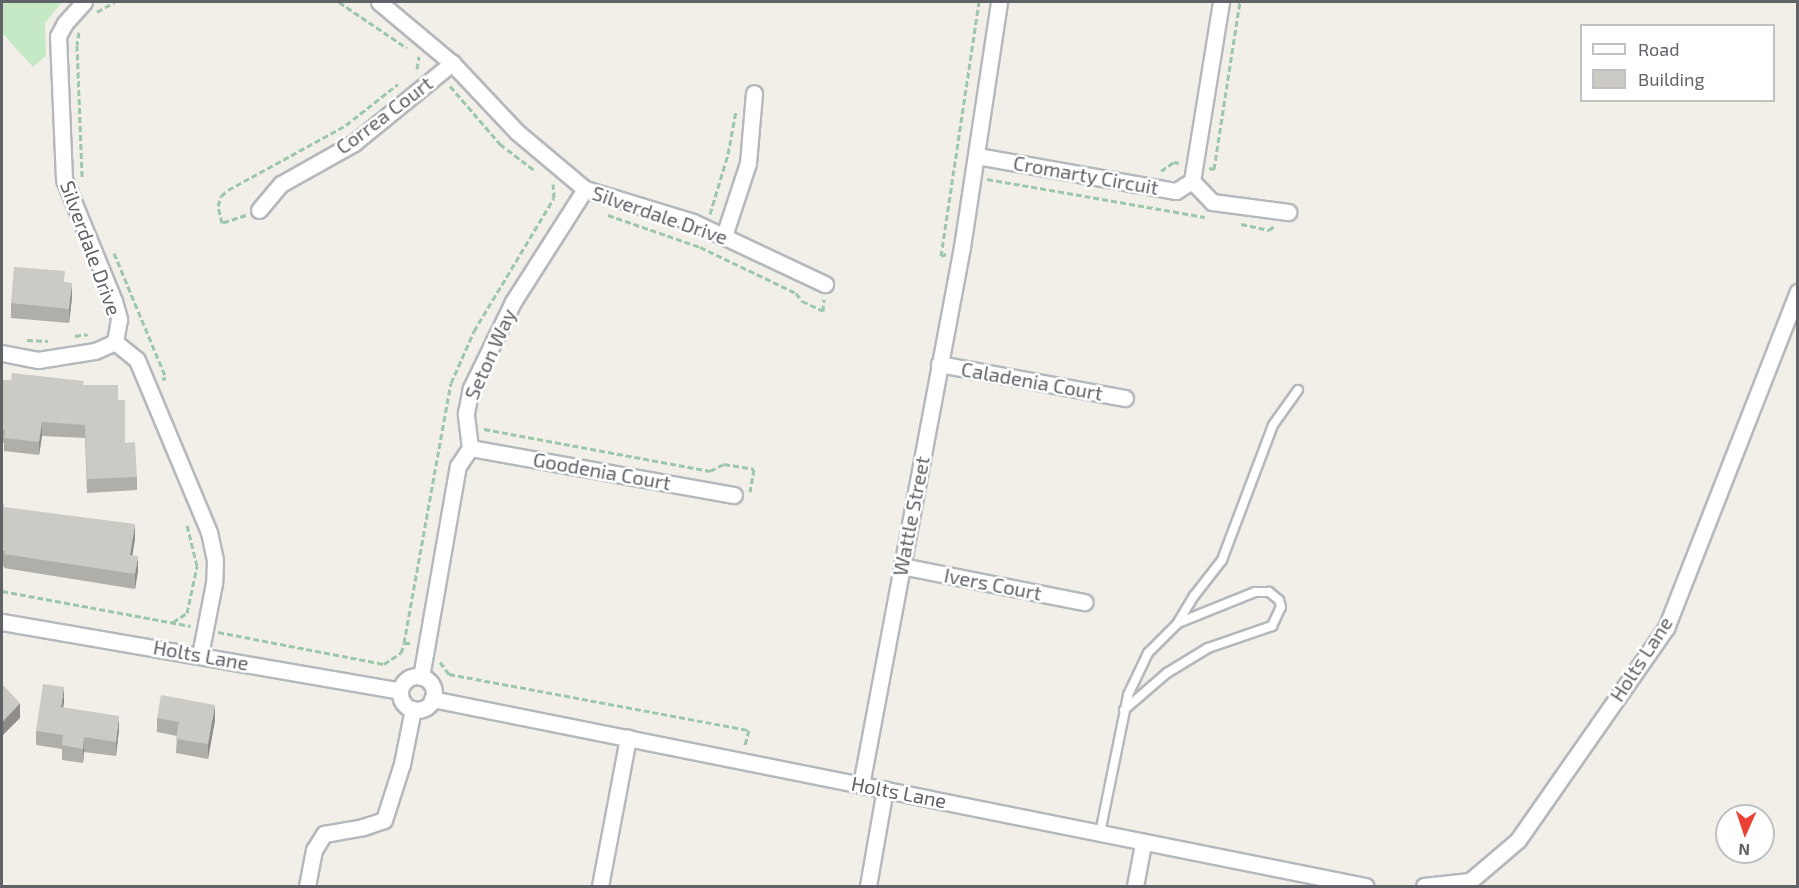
<!DOCTYPE html>
<html>
<head>
<meta charset="utf-8">
<style>
  body { margin:0 }
  #map { position:relative; width:1799px; height:888px; overflow:hidden; background:#f1efe8; font-family:"Exo 2",sans-serif }
  div>[style] { position:absolute }
  .green>* { inset:0; background:#c5e8c5 }
  .path>* { height:3px; margin-top:-1.5px; transform-origin:0; background:repeating-linear-gradient(90deg,#9cc7a9 0 6px,transparent 0 9px) }
  .roads { filter:drop-shadow(2px 0 #b5b8bc) drop-shadow(-2px 0 #b5b8bc) drop-shadow(0 2px #b5b8bc) drop-shadow(0 -2px #b5b8bc) }
  .service>* { height:8px; margin:-4px; padding:0 4px; transform-origin:4px; border-radius:4px; background:#fff }
  .minor>* { height:15px; margin:-7.5px; padding:0 7.5px; transform-origin:7.5px; border-radius:7.5px; background:#fff }
  .minor>.ring { margin:-7.5px; padding:0; box-sizing:content-box; background:none; border:15px solid #fff; border-radius:50% }
  .wall>* { inset:0; background:#afaea9 }
  .shaded-wall>* { inset:0; background:#8f8d8a }
  .building>* { inset:0; background:#cccac5 }
  span { translate:-50% -50%; white-space:nowrap; text-align:center; line-height:1.15; -webkit-text-stroke:5px #fff; paint-order:stroke }
  .street-label { font-size:20px; color:#5f6368 }
  .frame { position:absolute; inset:0; border:3px solid #5f6368; pointer-events:none }
  .legend { position:absolute; left:1580px; top:24px; width:195px; height:78px; box-sizing:border-box; background:#fff; border:2px solid #bfc1c3; margin:0; padding:8px 10px; list-style:none; font-size:18px; color:#5f6368 }
  .legend li { display:flex; align-items:center; gap:12px; height:30px }
  .legend b { width:30px; border:2px solid #bfc1c3 }
  .north { position:absolute; left:1715px; top:804px; width:60px; height:60px; box-sizing:border-box; background:#fff; border:2px solid #bfc1c3; border-radius:50%; rotate:183deg; font-size:16px; font-weight:700; line-height:24px; text-align:center; color:#5f6368 }
  .north::after { content:''; display:block; margin:auto; width:21px; height:27px; background:#ea4335; clip-path:polygon(50% 0,100% 100%,50% 72%,0 100%) }
</style>
</head>
<body>
<div id="map">
  <div class="green">
    <div style="clip-path:polygon(2px 2px,62px 2px,45px 23px,46px 56px,33px 67px,2px 33px)"></div>
  </div>
  <div class="path">
    <div style="left:339px;top:2px;width:82px;rotate:34.1deg"></div>
    <div style="left:97px;top:12px;width:20px;rotate:-30deg"></div>
    <div style="left:79px;top:32px;width:13px;rotate:99deg"></div>
    <div style="left:77px;top:45px;width:133px;rotate:87.8deg"></div>
    <div style="left:417px;top:69px;width:13px;rotate:-81deg"></div>
    <div style="left:450px;top:86px;width:77px;rotate:49.2deg"></div>
    <div style="left:500px;top:144px;width:43px;rotate:37.4deg"></div>
    <div style="left:1209px;top:168px;width:5px;rotate:11deg"></div>
    <div style="left:1214px;top:169px;width:169px;rotate:-81.2deg"></div>
    <div style="left:1161px;top:171px;width:16px;rotate:-35deg"></div>
    <div style="left:1174px;top:162px;width:5px;rotate:11deg"></div>
    <div style="left:987px;top:179px;width:221px;rotate:9.9deg"></div>
    <div style="left:710px;top:214px;width:63px;rotate:-73.3deg"></div>
    <div style="left:728px;top:154px;width:44px;rotate:-79.5deg"></div>
    <div style="left:246px;top:215px;width:25px;rotate:162deg"></div>
    <div style="left:222px;top:223px;width:17px;rotate:-103deg"></div>
    <div style="left:218px;top:206px;width:10px;rotate:-73deg"></div>
    <div style="left:221px;top:196px;width:9px;rotate:-41deg"></div>
    <div style="left:228px;top:190px;width:135px;rotate:-28.8deg"></div>
    <div style="left:346px;top:125px;width:66px;rotate:-38.3deg"></div>
    <div style="left:608px;top:215px;width:97px;rotate:19.2deg"></div>
    <div style="left:700px;top:247px;width:106px;rotate:25.6deg"></div>
    <div style="left:796px;top:293px;width:10px;rotate:53deg"></div>
    <div style="left:802px;top:301px;width:23px;rotate:25deg"></div>
    <div style="left:823px;top:311px;width:12px;rotate:-85deg"></div>
    <div style="left:1241px;top:224px;width:29px;rotate:12deg"></div>
    <div style="left:1269px;top:230px;width:6px;rotate:-39deg"></div>
    <div style="left:114px;top:253px;width:135px;rotate:67.4deg"></div>
    <div style="left:166px;top:378px;width:4px;rotate:166deg"></div>
    <div style="left:946px;top:254px;width:5px;rotate:158deg"></div>
    <div style="left:941px;top:256px;width:257px;rotate:-81.5deg"></div>
    <div style="left:75px;top:336px;width:11px;rotate:-10deg"></div>
    <div style="left:86px;top:334px;width:2px;rotate:63deg"></div>
    <div style="left:27px;top:340px;width:21px;rotate:3deg"></div>
    <div style="left:484px;top:429px;width:230px;rotate:10.5deg"></div>
    <div style="left:710px;top:471px;width:16px;rotate:-27deg"></div>
    <div style="left:724px;top:464px;width:30px;rotate:9deg"></div>
    <div style="left:754px;top:469px;width:23px;rotate:100deg"></div>
    <div style="left:2px;top:591px;width:192px;rotate:10.5deg"></div>
    <div style="left:173px;top:622px;width:17px;rotate:-33deg"></div>
    <div style="left:187px;top:613px;width:48px;rotate:-78deg"></div>
    <div style="left:197px;top:566px;width:42px;rotate:-103.7deg"></div>
    <div style="left:218px;top:632px;width:169px;rotate:10.9deg"></div>
    <div style="left:384px;top:664px;width:20px;rotate:-33deg"></div>
    <div style="left:401px;top:653px;width:10px;rotate:-73deg"></div>
    <div style="left:404px;top:643px;width:6px"></div>
    <div style="left:404px;top:643px;width:264px;rotate:-79.8deg"></div>
    <div style="left:451px;top:383px;width:57px;rotate:-66.1deg"></div>
    <div style="left:474px;top:331px;width:155px;rotate:-59deg"></div>
    <div style="left:554px;top:198px;width:14px;rotate:-94deg"></div>
    <div style="left:440px;top:662px;width:15px;rotate:53deg"></div>
    <div style="left:449px;top:674px;width:305px;rotate:10.6deg"></div>
    <div style="left:749px;top:730px;width:16px;rotate:105deg"></div>
  </div>
  <div class="roads">
    <div class="service">
      <div style="left:1124px;top:710px;width:57px;rotate:-40.7deg"></div>
      <div style="left:1167px;top:673px;width:48px;rotate:-31.4deg"></div>
      <div style="left:1208px;top:648px;width:68px;rotate:-19deg"></div>
      <div style="left:1272px;top:626px;width:21px;rotate:-65deg"></div>
      <div style="left:1281px;top:607px;width:7px;rotate:-106deg"></div>
      <div style="left:1279px;top:600px;width:13px;rotate:-141deg"></div>
      <div style="left:1269px;top:592px;width:14px;rotate:180deg"></div>
      <div style="left:1255px;top:592px;width:83px;rotate:158.1deg"></div>
      <div style="left:1100px;top:833px;width:141px;rotate:-78.5deg"></div>
      <div style="left:1128px;top:695px;width:47px;rotate:-64.5deg"></div>
      <div style="left:1148px;top:653px;width:41px;rotate:-45deg"></div>
      <div style="left:1177px;top:624px;width:33px;rotate:-59deg"></div>
      <div style="left:1194px;top:596px;width:46px;rotate:-52.1deg"></div>
      <div style="left:1222px;top:560px;width:144px;rotate:-69.3deg"></div>
      <div style="left:1273px;top:425px;width:43px;rotate:-54.5deg"></div>
    </div>
    <div class="minor">
      <div style="left:84px;top:2px;width:28px;rotate:132deg"></div>
      <div style="left:65px;top:23px;width:15px;rotate:118deg"></div>
      <div style="left:58px;top:36px;width:143px;rotate:87.6deg"></div>
      <div style="left:64px;top:179px;width:132px;rotate:67.7deg"></div>
      <div style="left:114px;top:301px;width:19px;rotate:74deg"></div>
      <div style="left:119px;top:319px;width:23px;rotate:100deg"></div>
      <div style="left:379px;top:2px;width:95px;rotate:39.9deg"></div>
      <div style="left:452px;top:63px;width:95px;rotate:46.7deg"></div>
      <div style="left:517px;top:132px;width:89px;rotate:40deg"></div>
      <div style="left:585px;top:189px;width:113px;rotate:17deg"></div>
      <div style="left:693px;top:222px;width:146px;rotate:25.2deg"></div>
      <div style="left:977px;top:156px;width:202px;rotate:10deg"></div>
      <div style="left:1176px;top:191px;width:19px;rotate:-32deg"></div>
      <div style="left:1192px;top:181px;width:181px;rotate:-80.8deg"></div>
      <div style="left:1192px;top:181px;width:29px;rotate:46deg"></div>
      <div style="left:1212px;top:202px;width:77px;rotate:7.5deg"></div>
      <div style="left:259px;top:210px;width:34px;rotate:-50deg"></div>
      <div style="left:281px;top:184px;width:84px;rotate:-29.3deg"></div>
      <div style="left:354px;top:143px;width:127px;rotate:-39.2deg"></div>
      <div style="left:724px;top:236px;width:77px;rotate:-71.8deg"></div>
      <div style="left:748px;top:163px;width:70px;rotate:-85.1deg"></div>
      <div style="left:115px;top:342px;width:28px;rotate:39deg"></div>
      <div style="left:137px;top:360px;width:186px;rotate:67.3deg"></div>
      <div style="left:209px;top:532px;width:29px;rotate:78deg"></div>
      <div style="left:215px;top:560px;width:23px;rotate:92deg"></div>
      <div style="left:214px;top:583px;width:73px;rotate:101deg"></div>
      <div style="left:2px;top:353px;width:37px;rotate:11deg"></div>
      <div style="left:38px;top:360px;width:58px;rotate:-9deg"></div>
      <div style="left:95px;top:351px;width:22px;rotate:-24deg"></div>
      <div style="left:939px;top:364px;width:189px;rotate:10.4deg"></div>
      <div style="left:470px;top:448px;width:268px;rotate:10.1deg"></div>
      <div style="left:902px;top:566px;width:186px;rotate:11.2deg"></div>
      <div style="left:2px;top:622px;width:404px;rotate:9.8deg"></div>
      <div class="ring" style="left:400px;top:676px;width:19px;height:19px"></div>
      <div style="left:421px;top:677px;width:214px;rotate:-80.1deg"></div>
      <div style="left:458px;top:466px;width:22px;rotate:-56deg"></div>
      <div style="left:470px;top:448px;width:35px;rotate:-97deg"></div>
      <div style="left:466px;top:413px;width:25px;rotate:-79deg"></div>
      <div style="left:471px;top:388px;width:96px;rotate:-64deg"></div>
      <div style="left:513px;top:302px;width:134px;rotate:-57.5deg"></div>
      <div style="left:432px;top:699px;width:952px;rotate:11.33deg"></div>
      <div style="left:861px;top:785px;width:547px;rotate:-79.37deg"></div>
      <div style="left:962px;top:247px;width:248px;rotate:-81.4deg"></div>
      <div style="left:307px;top:886px;width:37px;rotate:-79deg"></div>
      <div style="left:314px;top:850px;width:19px;rotate:-58deg"></div>
      <div style="left:324px;top:834px;width:40px;rotate:-10deg"></div>
      <div style="left:363px;top:827px;width:22px;rotate:-18deg"></div>
      <div style="left:384px;top:820px;width:59px;rotate:-72.2deg"></div>
      <div style="left:402px;top:764px;width:56px;rotate:-78.7deg"></div>
      <div style="left:600px;top:886px;width:151px;rotate:-79.3deg"></div>
      <div style="left:868px;top:886px;width:98px;rotate:-80.1deg"></div>
      <div style="left:1135px;top:886px;width:43px;rotate:-79.2deg"></div>
      <div style="left:1424px;top:886px;width:46px;rotate:-6.2deg"></div>
      <div style="left:1470px;top:881px;width:63px;rotate:-40.5deg"></div>
      <div style="left:1518px;top:840px;width:259px;rotate:-55.1deg"></div>
      <div style="left:1666px;top:628px;width:361px;rotate:-68.6deg"></div>
    </div>
  </div>
  <div class="wall">
    <div style="clip-path:polygon(65px 282px,72px 297px,69px 323px,11px 318px,11px 303px)"></div>
    <div style="clip-path:polygon(2px 380px,84px 385px,118px 400px,125px 443px,137px 477px,137px 490px,87px 493px,85px 438px,42px 436px,39px 455px,4px 451px,4px 443px,2px 443px)"></div>
    <div style="clip-path:polygon(2px 504px,4px 507px,135px 539px,132px 555px,138px 571px,135px 589px,4px 568px,4px 566px,2px 566px)"></div>
    <div style="clip-path:polygon(64px 702px,63px 708px,119px 730px,116px 756px,84px 752px,83px 763px,62px 760px,62px 749px,36px 745px,36px 731px)"></div>
    <div style="clip-path:polygon(157px 718px,215px 720px,208px 759px,176px 753px,177px 736px,157px 732px)"></div>
  </div>
  <div class="shaded-wall">
    <div style="clip-path:polygon(72px 283px,72px 297px,69px 323px,69px 309px)"></div>
    <div style="clip-path:polygon(42px 422px,42px 436px,39px 455px,39px 442px)"></div>
    <div style="clip-path:polygon(135px 524px,135px 539px,130px 570px,130px 555px)"></div>
    <div style="clip-path:polygon(138px 556px,138px 571px,135px 589px,135px 574px)"></div>
    <div style="clip-path:polygon(64px 687px,64px 702px,61px 722px,61px 707px)"></div>
    <div style="clip-path:polygon(20px 703px,20px 718px,2px 736px,2px 722px)"></div>
    <div style="clip-path:polygon(215px 705px,215px 720px,208px 759px,208px 744px)"></div>
    <div style="clip-path:polygon(119px 716px,119px 730px,116px 756px,116px 742px)"></div>
    <div style="clip-path:polygon(84px 737px,84px 752px,83px 763px,83px 749px)"></div>
  </div>
  <div class="building">
    <div style="clip-path:polygon(14px 267px,65px 271px,64px 282px,72px 283px,69px 309px,11px 303px)"></div>
    <div style="clip-path:polygon(12px 373px,84px 381px,83px 385px,118px 385px,118px 400px,125px 400px,125px 443px,135px 442px,137px 477px,87px 479px,85px 425px,42px 422px,39px 442px,4px 438px,5px 430px,2px 429px,2px 380px,11px 381px)"></div>
    <div style="clip-path:polygon(2px 504px,4px 504px,4px 507px,135px 524px,130px 555px,138px 556px,135px 574px,4px 554px,5px 551px,2px 551px)"></div>
    <div style="clip-path:polygon(2px 684px,20px 703px,2px 722px)"></div>
    <div style="clip-path:polygon(43px 684px,64px 687px,61px 707px,119px 716px,116px 742px,84px 737px,83px 749px,62px 745px,63px 735px,36px 731px)"></div>
    <div style="clip-path:polygon(161px 695px,215px 705px,208px 744px,176px 739px,179px 722px,157px 718px)"></div>
  </div>
  <div class="street-label">
    <span style="left:384px;top:115px;rotate:-37deg">Correa Court</span>
    <span style="left:1086px;top:175px;rotate:10deg">Cromarty Circuit</span>
    <span style="left:660px;top:215px;rotate:19deg">Silverdale Drive</span>
    <span style="left:91px;top:248px;rotate:70deg">Silverdale Drive</span>
    <span style="left:490px;top:354px;rotate:-66deg">Seton Way</span>
    <span style="left:1032px;top:381px;rotate:10deg">Caladenia Court</span>
    <span style="left:602px;top:471px;rotate:10deg">Goodenia Court</span>
    <span style="left:911px;top:516px;rotate:-79deg">Wattle Street</span>
    <span style="left:993px;top:584px;rotate:11deg">Ivers Court</span>
    <span style="left:201px;top:655px;rotate:10deg">Holts Lane</span>
    <span style="left:1641px;top:659px;rotate:-57deg">Holts Lane</span>
    <span style="left:899px;top:792px;rotate:11deg">Holts Lane</span>
  </div>
  <div class="frame"></div>
  <ul class="legend">
  <li><b style="height:8px;background:#fff"></b>Road</li>
  <li><b style="height:16px;background:#cccac5"></b>Building</li>
  </ul>
  <div class="north">N</div>
</div>
</body>
</html>
